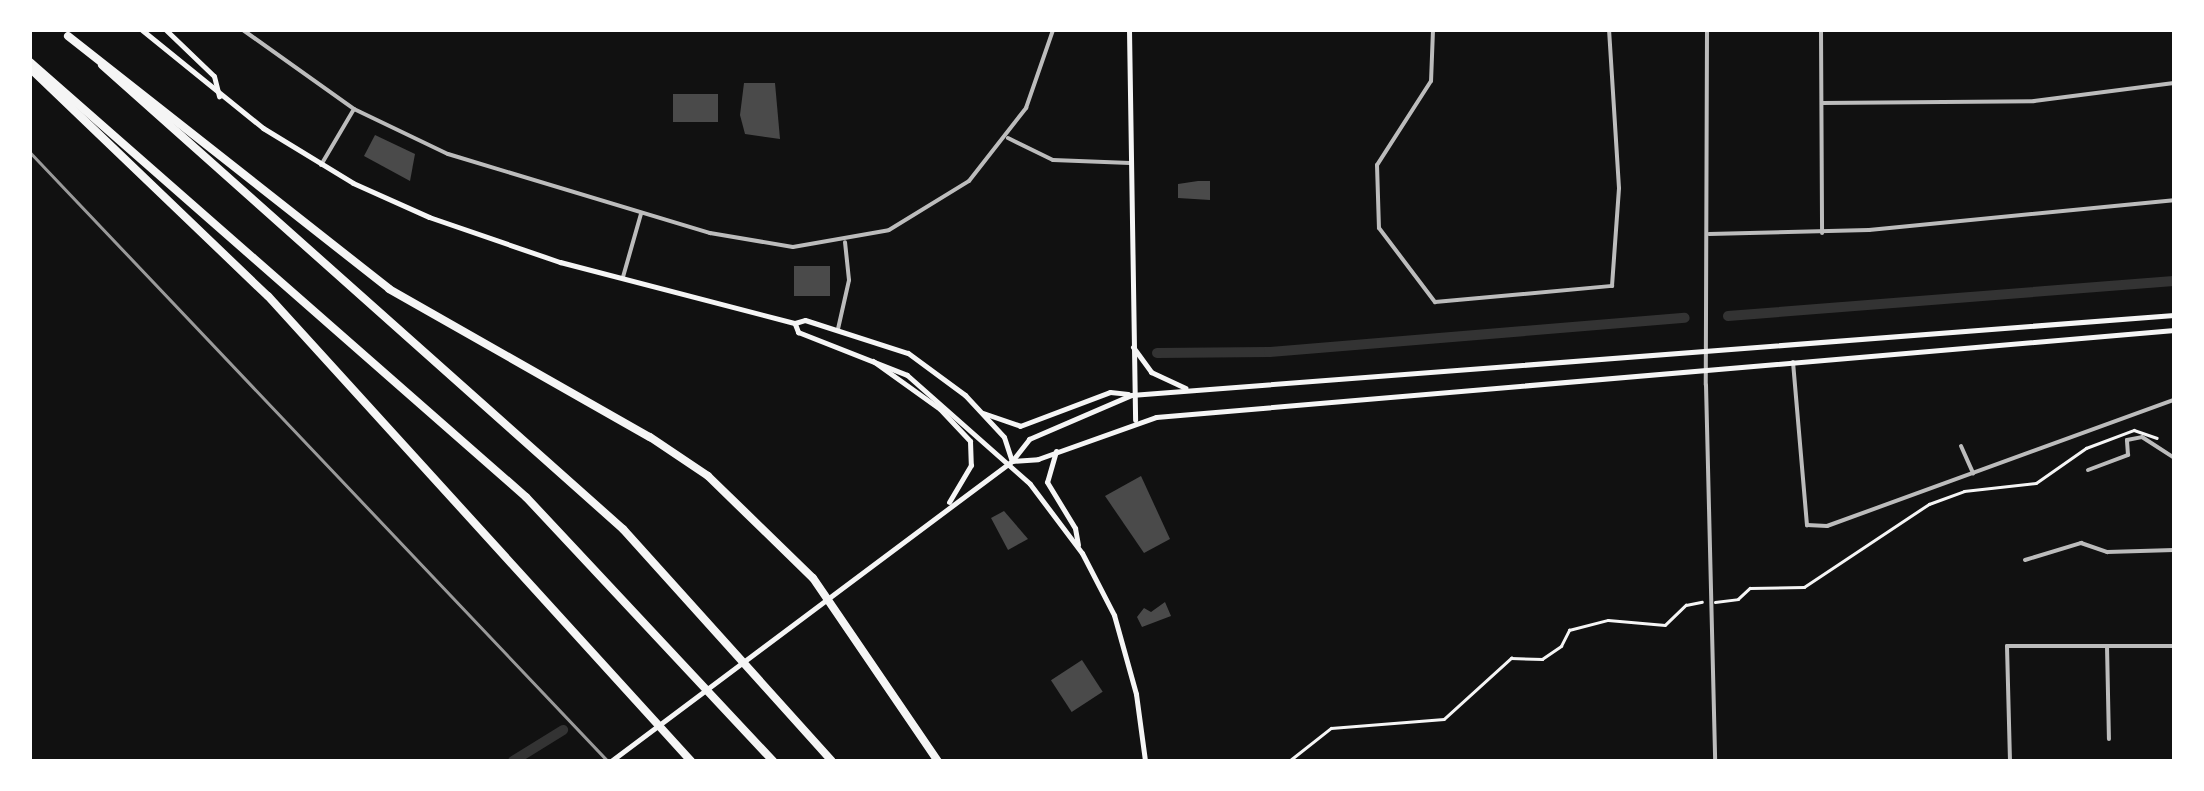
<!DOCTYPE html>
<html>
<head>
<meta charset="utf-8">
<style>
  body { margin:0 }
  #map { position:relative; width:2204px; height:791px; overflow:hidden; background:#111; font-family:"Fira Sans",sans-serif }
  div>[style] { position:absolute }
  .canal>* { height:10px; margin:-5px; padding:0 5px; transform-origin:5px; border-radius:5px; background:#333 }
  .building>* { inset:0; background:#4a4a4a; transform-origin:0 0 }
  .path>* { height:2.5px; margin:-1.25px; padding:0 1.25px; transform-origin:1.25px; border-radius:1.25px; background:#f5f5f5 }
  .minor>* { height:4px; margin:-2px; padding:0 2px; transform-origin:2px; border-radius:2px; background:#bcbcbc }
  .secondary>* { height:5px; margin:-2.5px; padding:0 2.5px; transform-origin:2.5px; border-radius:2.5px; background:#f5f5f5 }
  .motorway>* { height:8px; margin:-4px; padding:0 4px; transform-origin:4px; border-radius:4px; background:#f5f5f5 }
  .rail>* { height:2.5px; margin:-1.25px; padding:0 1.25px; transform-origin:1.25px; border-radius:1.25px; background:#9a9a9a }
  span { translate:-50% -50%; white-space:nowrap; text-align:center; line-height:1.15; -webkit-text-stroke:10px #fff; paint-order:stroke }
  .frame { position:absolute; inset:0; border:32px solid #fff; pointer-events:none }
</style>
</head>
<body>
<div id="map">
  <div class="canal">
    <div style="left:1728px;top:316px;width:447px;rotate:-4.5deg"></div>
    <div style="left:1157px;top:353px;width:112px;rotate:-0.5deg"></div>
    <div style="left:1269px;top:352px;width:417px;rotate:-4.7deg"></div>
    <div style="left:513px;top:761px;width:59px;rotate:-31.8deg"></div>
  </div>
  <div class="building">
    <div style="clip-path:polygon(744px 83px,775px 83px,780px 139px,745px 134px,740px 115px)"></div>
    <div style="left:673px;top:94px;width:45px;height:28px"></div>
    <div style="clip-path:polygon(375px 135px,415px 154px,410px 181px,364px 156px)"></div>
    <div style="clip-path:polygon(1198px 181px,1210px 181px,1210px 200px,1178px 198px,1178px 184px)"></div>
    <div style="left:794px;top:266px;width:36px;height:30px"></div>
    <div style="clip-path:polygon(1141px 476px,1170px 539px,1144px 553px,1105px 496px)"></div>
    <div style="clip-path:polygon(1004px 511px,1028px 539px,1008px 550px,991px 518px)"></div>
    <div style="clip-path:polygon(1165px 602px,1171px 616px,1142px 627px,1137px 617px,1144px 608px,1151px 612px)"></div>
    <div style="left:1082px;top:660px;width:38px;height:37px;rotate:57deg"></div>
  </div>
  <div class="path">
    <div style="left:1715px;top:602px;width:23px;rotate:-7deg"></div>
    <div style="left:1738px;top:599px;width:16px;rotate:-43deg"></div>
    <div style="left:1750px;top:588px;width:54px;rotate:-1.1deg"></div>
    <div style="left:1804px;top:587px;width:150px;rotate:-33.6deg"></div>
    <div style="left:1929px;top:504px;width:37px;rotate:-20deg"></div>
    <div style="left:1964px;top:491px;width:72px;rotate:-6.3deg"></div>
    <div style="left:2036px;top:483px;width:61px;rotate:-35deg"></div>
    <div style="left:2086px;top:448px;width:51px;rotate:-20.6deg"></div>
    <div style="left:2134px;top:430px;width:24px;rotate:19deg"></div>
    <div style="left:1289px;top:761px;width:53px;rotate:-38.2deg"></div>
    <div style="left:1331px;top:728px;width:113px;rotate:-4.6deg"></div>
    <div style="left:1444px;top:719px;width:91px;rotate:-42.3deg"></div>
    <div style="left:1511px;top:658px;width:31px;rotate:2deg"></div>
    <div style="left:1542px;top:659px;width:23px;rotate:-34deg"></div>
    <div style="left:1561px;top:646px;width:18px;rotate:-63deg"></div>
    <div style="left:1569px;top:630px;width:40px;rotate:-14.4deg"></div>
    <div style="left:1608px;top:620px;width:57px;rotate:5deg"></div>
    <div style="left:1665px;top:625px;width:29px;rotate:-44deg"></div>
    <div style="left:1686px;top:605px;width:16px;rotate:-11deg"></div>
  </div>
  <div class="minor">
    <div style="left:243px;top:30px;width:136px;rotate:35.4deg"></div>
    <div style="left:354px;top:109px;width:104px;rotate:25.6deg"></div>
    <div style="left:448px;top:154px;width:274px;rotate:16.8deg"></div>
    <div style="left:710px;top:233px;width:84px;rotate:9.6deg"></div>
    <div style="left:793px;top:247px;width:97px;rotate:-10deg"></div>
    <div style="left:889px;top:230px;width:94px;rotate:-31.5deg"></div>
    <div style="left:969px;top:181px;width:93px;rotate:-52deg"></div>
    <div style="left:1026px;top:108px;width:83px;rotate:-70.9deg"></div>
    <div style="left:1433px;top:30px;width:51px;rotate:92.2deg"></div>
    <div style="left:1431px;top:81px;width:100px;rotate:122.7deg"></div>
    <div style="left:1377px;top:165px;width:63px;rotate:88.2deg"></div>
    <div style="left:1379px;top:228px;width:93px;rotate:52.9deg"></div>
    <div style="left:1435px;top:302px;width:178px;rotate:-5.2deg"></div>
    <div style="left:1612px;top:286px;width:98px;rotate:-85.9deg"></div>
    <div style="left:1619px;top:188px;width:158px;rotate:-93.6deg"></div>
    <div style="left:1707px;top:30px;width:355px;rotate:90.2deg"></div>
    <div style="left:1706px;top:385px;width:376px;rotate:88.6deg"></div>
    <div style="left:1821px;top:30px;width:203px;rotate:89.7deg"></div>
    <div style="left:1822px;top:103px;width:212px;rotate:-0.5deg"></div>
    <div style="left:2034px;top:101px;width:141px;rotate:-7.3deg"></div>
    <div style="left:1008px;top:138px;width:50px;rotate:26.1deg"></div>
    <div style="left:1053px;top:160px;width:77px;rotate:2.2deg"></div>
    <div style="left:321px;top:165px;width:65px;rotate:-59.5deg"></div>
    <div style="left:1709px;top:234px;width:160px;rotate:-1.4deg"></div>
    <div style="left:1869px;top:230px;width:306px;rotate:-5.6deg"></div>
    <div style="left:623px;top:277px;width:66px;rotate:-74.1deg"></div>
    <div style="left:838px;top:329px;width:50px;rotate:-77.3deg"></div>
    <div style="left:849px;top:280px;width:38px;rotate:-96deg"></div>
    <div style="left:1793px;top:362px;width:164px;rotate:85.1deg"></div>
    <div style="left:1807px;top:525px;width:20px;rotate:3deg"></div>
    <div style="left:1827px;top:526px;width:369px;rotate:-20deg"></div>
    <div style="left:1961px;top:446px;width:30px;rotate:66deg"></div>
    <div style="left:2088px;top:470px;width:43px;rotate:-20.6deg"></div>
    <div style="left:2128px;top:455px;width:15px;rotate:-94deg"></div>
    <div style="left:2127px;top:440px;width:15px;rotate:-11deg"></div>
    <div style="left:2142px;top:437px;width:38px;rotate:33deg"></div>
    <div style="left:2025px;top:560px;width:59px;rotate:-16.9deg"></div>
    <div style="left:2081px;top:543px;width:28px;rotate:19deg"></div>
    <div style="left:2107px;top:552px;width:67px;rotate:-1.7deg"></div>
    <div style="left:2107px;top:646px;width:93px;rotate:88.8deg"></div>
    <div style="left:2010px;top:761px;width:115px;rotate:-91.5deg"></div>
    <div style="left:2007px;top:646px;width:167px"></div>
  </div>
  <div class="secondary">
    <div style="left:142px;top:30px;width:156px;rotate:39deg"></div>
    <div style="left:263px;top:128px;width:105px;rotate:31.4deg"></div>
    <div style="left:353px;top:183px;width:83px;rotate:24.1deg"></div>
    <div style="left:429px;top:217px;width:139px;rotate:19deg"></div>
    <div style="left:560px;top:262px;width:243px;rotate:14.6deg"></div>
    <div style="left:795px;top:323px;width:10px;rotate:-17deg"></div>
    <div style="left:805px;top:320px;width:108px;rotate:17.8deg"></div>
    <div style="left:908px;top:353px;width:71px;rotate:36.4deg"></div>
    <div style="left:965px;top:395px;width:57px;rotate:47.1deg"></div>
    <div style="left:1004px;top:437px;width:25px;rotate:72deg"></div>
    <div style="left:166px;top:30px;width:66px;rotate:43.8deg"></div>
    <div style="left:214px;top:76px;width:21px;rotate:76deg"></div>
    <div style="left:1129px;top:30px;width:390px;rotate:89.1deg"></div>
    <div style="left:795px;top:324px;width:9px;rotate:69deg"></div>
    <div style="left:798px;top:332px;width:117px;rotate:21.5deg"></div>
    <div style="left:907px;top:375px;width:164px;rotate:41.5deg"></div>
    <div style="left:1030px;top:484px;width:86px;rotate:53deg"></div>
    <div style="left:1082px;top:553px;width:70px;rotate:62.7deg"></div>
    <div style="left:1114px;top:615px;width:82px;rotate:74.4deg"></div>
    <div style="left:1136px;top:694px;width:68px;rotate:82.3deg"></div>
    <div style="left:1133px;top:347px;width:31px;rotate:54deg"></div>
    <div style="left:1151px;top:372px;width:38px;rotate:25deg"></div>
    <div style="left:873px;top:361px;width:82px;rotate:35.6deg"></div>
    <div style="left:940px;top:409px;width:44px;rotate:46.8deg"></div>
    <div style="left:970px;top:441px;width:24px;rotate:88deg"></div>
    <div style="left:971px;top:465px;width:43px;rotate:120.7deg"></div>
    <div style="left:983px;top:413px;width:39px;rotate:19deg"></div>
    <div style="left:1020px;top:426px;width:96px;rotate:-20.7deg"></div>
    <div style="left:1110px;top:392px;width:18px;rotate:6deg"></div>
    <div style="left:1056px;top:451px;width:32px;rotate:106deg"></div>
    <div style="left:1047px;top:482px;width:54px;rotate:58.7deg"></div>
    <div style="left:1075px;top:528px;width:17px;rotate:80deg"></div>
    <div style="left:1012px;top:461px;width:26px;rotate:-4deg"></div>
    <div style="left:1038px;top:459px;width:125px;rotate:-19.6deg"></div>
    <div style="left:1156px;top:417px;width:1022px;rotate:-4.88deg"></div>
    <div style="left:611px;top:761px;width:501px;rotate:-36.8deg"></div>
    <div style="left:1012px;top:461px;width:28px;rotate:-52deg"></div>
    <div style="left:1029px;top:439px;width:111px;rotate:-23.3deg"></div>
    <div style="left:1131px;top:395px;width:1046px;rotate:-4.39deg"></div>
  </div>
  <div class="motorway">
    <div style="left:68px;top:36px;width:409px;rotate:38.2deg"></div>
    <div style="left:389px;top:289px;width:300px;rotate:29.6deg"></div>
    <div style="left:650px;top:437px;width:70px;rotate:33.9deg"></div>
    <div style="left:708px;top:476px;width:146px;rotate:44.2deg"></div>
    <div style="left:813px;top:578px;width:222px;rotate:55.7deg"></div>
    <div style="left:30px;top:62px;width:660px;rotate:41.25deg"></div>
    <div style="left:526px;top:497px;width:362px;rotate:46.9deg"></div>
    <div style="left:102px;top:65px;width:698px;rotate:41.69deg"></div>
    <div style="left:623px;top:529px;width:312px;rotate:48deg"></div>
    <div style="left:33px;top:71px;width:325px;rotate:43.8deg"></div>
    <div style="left:268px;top:296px;width:629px;rotate:47.71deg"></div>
  </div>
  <div class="rail">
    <div style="left:30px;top:152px;width:840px;rotate:46.5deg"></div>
  </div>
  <div class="frame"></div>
</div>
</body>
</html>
